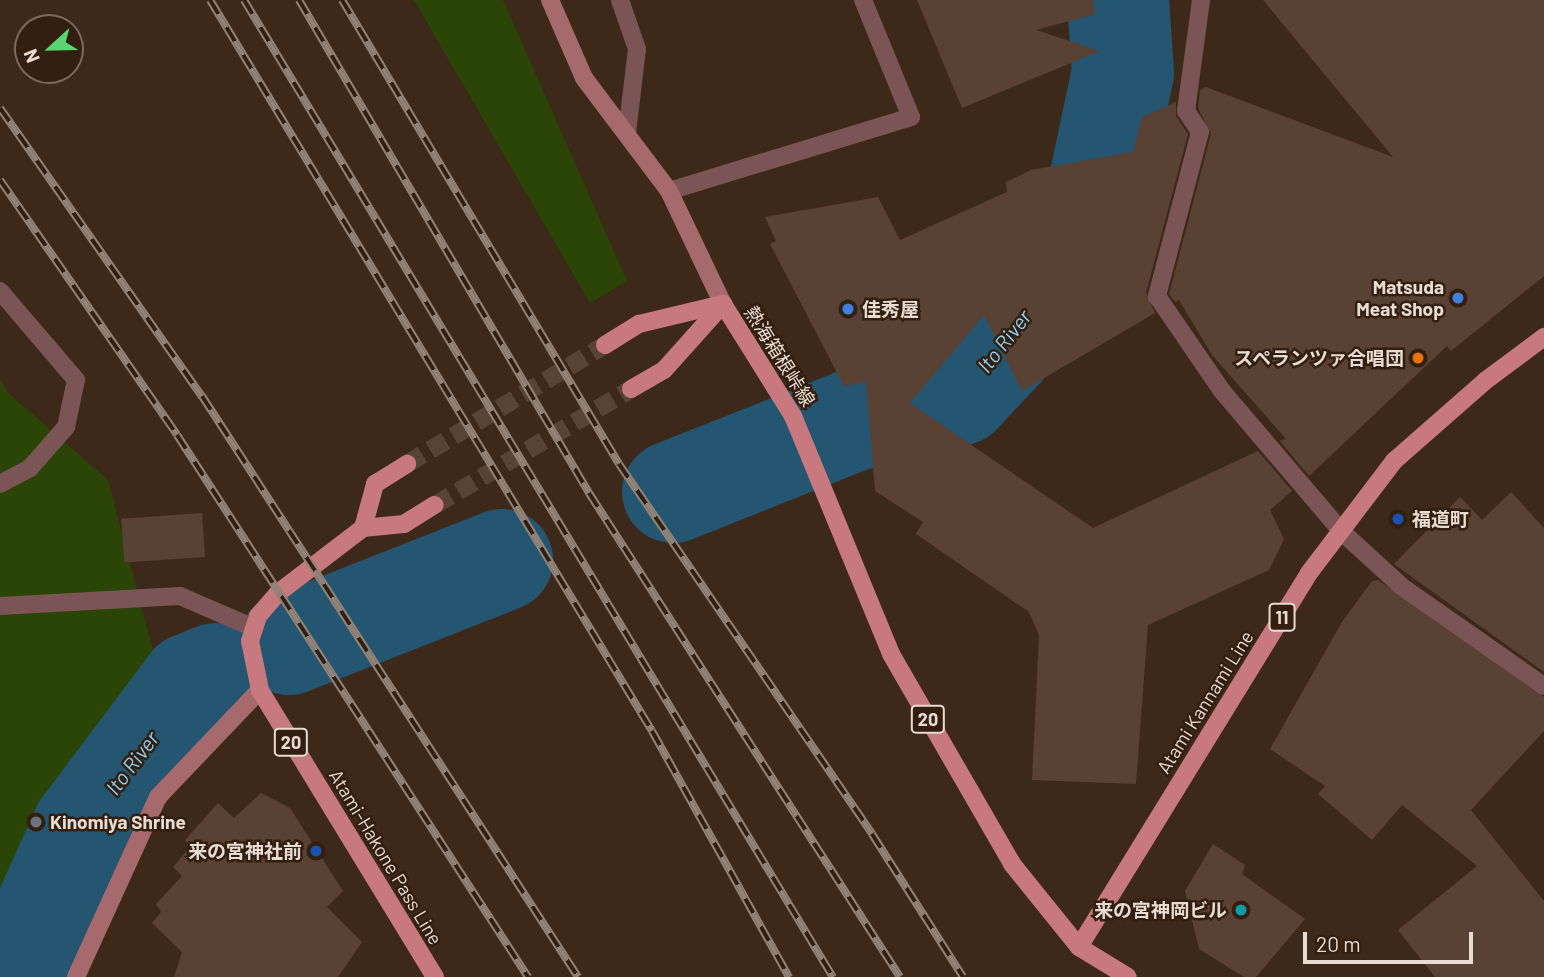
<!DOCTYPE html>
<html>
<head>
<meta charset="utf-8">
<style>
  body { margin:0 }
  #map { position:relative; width:1544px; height:977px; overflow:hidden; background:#3d2919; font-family:Barlow,"Noto Sans JP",sans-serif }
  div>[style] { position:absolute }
  .green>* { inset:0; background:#2b4507 }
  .river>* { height:102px; margin:-51px; padding:0 51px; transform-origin:51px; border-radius:51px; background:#245671 }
  .building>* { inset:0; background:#594233; transform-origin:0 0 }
  .primary-tunnel>* { height:18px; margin-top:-9px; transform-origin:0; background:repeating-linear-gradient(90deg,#574435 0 18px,transparent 0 27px) }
  .street>* { height:18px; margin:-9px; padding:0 9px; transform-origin:9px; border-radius:9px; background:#7b5556 }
  .secondary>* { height:18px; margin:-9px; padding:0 9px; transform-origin:9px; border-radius:9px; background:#a6696c }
  .primary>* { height:18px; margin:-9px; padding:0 9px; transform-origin:9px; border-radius:9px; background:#c7797d }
  .rail>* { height:8px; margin-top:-4px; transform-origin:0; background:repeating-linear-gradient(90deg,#321f0f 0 16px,#938376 0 32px); box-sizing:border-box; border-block:2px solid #938376 }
  .dots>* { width:19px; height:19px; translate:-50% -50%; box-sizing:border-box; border:4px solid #321f0f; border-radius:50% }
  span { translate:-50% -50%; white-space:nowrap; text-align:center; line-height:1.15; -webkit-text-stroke:5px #321f0f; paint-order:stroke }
  .shield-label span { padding:2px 5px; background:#321f0f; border:2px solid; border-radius:5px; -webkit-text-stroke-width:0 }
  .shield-label { font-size:18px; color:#e8dbd1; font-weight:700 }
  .poi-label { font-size:19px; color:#e8dbd1; font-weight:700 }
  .right { translate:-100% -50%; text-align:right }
  .left { translate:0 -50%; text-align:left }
  .street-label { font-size:19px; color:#e8dbd1 }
  .water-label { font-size:21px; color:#8ccff6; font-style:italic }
  .north { position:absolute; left:14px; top:14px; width:70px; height:70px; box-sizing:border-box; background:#321f0f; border:2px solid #7b6a5d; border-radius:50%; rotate:248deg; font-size:19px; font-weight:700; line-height:28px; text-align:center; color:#e8dbd1 }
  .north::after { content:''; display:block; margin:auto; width:24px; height:32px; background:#57d570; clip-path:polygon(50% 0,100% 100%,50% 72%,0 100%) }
  .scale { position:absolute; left:1303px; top:932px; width:170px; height:32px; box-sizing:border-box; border:4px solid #e8dbd1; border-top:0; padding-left:9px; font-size:21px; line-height:24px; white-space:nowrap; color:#e8dbd1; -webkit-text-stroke:5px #321f0f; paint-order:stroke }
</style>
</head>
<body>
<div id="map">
  <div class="green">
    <div style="clip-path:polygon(414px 0,503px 0,627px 281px,590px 303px)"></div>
    <div style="clip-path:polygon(0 379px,8px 393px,108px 480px,160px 677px,0 960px)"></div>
  </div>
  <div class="river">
    <div style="left:673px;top:492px;width:195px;rotate:-21.7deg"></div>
    <div style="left:854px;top:420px;width:109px;rotate:-13.8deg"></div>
    <div style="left:960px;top:394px;width:62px;rotate:-47deg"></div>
    <div style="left:1002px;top:349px;width:154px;rotate:-54.8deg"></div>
    <div style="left:1091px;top:223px;width:153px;rotate:-78deg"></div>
    <div style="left:1123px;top:73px;width:73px;rotate:-93.9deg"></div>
    <div style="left:289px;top:644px;width:229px;rotate:-21.5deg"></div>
    <div style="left:0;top:975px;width:40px;rotate:-43deg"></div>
    <div style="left:29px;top:948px;width:132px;rotate:-65.8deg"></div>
    <div style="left:83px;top:828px;width:180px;rotate:-53.1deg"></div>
    <div style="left:191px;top:684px;width:27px;rotate:-22deg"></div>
  </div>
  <div class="building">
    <div style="clip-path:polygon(917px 0,1093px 0,1095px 14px,1036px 30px,1100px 51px,962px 108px)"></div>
    <div style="clip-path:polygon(1263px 0,1544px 0,1544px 276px,1451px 351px,1447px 346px,1309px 476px,1280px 441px,1286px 439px,1212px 355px,1179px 300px,1175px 302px,1169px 294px,1211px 134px,1198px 108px,1200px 90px,1206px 87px,1393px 157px)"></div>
    <div style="clip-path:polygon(1176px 102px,1176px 116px,1188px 134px,1146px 293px,1155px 313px,1022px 391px,984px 315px,910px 403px,1093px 528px,1258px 451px,1292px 491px,1270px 510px,1284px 539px,1269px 570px,1148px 625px,1136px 784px,1032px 780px,1039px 635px,1029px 612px,916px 534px,923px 522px,875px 491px,866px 382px,844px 386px,770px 244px,776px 241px,765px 217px,878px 197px,900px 240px,1007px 192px,1006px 182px,1031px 170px,1133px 152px,1142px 117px)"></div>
    <div style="clip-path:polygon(1511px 492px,1544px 528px,1544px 672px,1394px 564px,1460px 497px,1482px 520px)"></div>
    <div style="left:202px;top:513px;width:44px;height:81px;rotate:86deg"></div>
    <div style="clip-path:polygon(1378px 580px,1544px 697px,1544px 731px,1471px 810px,1544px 901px,1544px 977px,1435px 977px,1398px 930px,1477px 866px,1402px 805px,1372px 840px,1318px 794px,1325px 786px,1270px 749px,1342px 622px,1372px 581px)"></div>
    <div style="clip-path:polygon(261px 793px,290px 808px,343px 891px,327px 907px,362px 942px,338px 977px,174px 977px,182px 952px,152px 923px,161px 912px,156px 904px,182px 876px,173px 867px,191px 846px,185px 840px,218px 803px,234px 818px)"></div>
    <div style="clip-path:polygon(1213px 844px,1245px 865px,1242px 874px,1305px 919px,1256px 977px,1244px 977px,1199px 949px,1185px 891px)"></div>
  </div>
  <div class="primary-tunnel">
    <div style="left:407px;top:464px;width:231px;rotate:-31deg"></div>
    <div style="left:435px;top:505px;width:228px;rotate:-30.6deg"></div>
  </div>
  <div class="street">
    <div style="left:620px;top:0;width:52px;rotate:70.9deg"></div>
    <div style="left:637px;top:49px;width:85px;rotate:96.8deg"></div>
    <div style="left:1201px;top:0;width:112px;rotate:97.7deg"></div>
    <div style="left:1186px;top:111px;width:25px;rotate:56deg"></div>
    <div style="left:1200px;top:132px;width:170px;rotate:104.7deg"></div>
    <div style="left:1157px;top:296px;width:115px;rotate:55.6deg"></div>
    <div style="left:1222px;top:391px;width:184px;rotate:49.6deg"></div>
    <div style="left:1341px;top:531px;width:81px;rotate:42.5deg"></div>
    <div style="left:1401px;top:586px;width:174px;rotate:35deg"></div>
    <div style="left:669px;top:191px;width:253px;rotate:-17deg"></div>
    <div style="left:911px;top:117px;width:126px;rotate:-112.3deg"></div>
    <div style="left:0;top:291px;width:117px;rotate:49.5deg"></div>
    <div style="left:76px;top:380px;width:48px;rotate:102deg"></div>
    <div style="left:66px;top:427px;width:55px;rotate:131.3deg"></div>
    <div style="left:30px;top:468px;width:34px;rotate:152deg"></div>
    <div style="left:0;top:606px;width:180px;rotate:-3.2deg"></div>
    <div style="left:180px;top:596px;width:81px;rotate:23.4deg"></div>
  </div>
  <div class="secondary">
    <div style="left:550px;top:0;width:85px;rotate:66.4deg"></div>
    <div style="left:584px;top:78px;width:141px;rotate:53deg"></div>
    <div style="left:669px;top:191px;width:125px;rotate:64.5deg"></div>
    <div style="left:76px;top:977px;width:198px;rotate:-65.5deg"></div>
    <div style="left:158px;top:797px;width:148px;rotate:-46.4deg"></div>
  </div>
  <div class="primary">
    <div style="left:723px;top:304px;width:132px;rotate:58deg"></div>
    <div style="left:793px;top:416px;width:257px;rotate:67.6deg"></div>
    <div style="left:891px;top:654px;width:242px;rotate:60deg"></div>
    <div style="left:1012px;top:864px;width:107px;rotate:51.1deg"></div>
    <div style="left:1079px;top:947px;width:57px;rotate:31.5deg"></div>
    <div style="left:605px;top:345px;width:40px;rotate:-32deg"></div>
    <div style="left:639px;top:324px;width:86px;rotate:-13.4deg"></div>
    <div style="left:631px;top:389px;width:38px;rotate:-30deg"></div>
    <div style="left:664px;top:370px;width:89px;rotate:-48.2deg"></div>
    <div style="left:363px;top:528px;width:46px;rotate:-74.7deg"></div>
    <div style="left:375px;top:484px;width:38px;rotate:-32deg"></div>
    <div style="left:1079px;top:947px;width:439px;rotate:-58.4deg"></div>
    <div style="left:1309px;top:573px;width:141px;rotate:-52.8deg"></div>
    <div style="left:1394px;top:461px;width:121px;rotate:-41.3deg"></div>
    <div style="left:1485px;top:381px;width:74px;rotate:-36.7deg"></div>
    <div style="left:435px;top:977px;width:336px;rotate:-121.4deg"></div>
    <div style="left:260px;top:690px;width:50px;rotate:-101.5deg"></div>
    <div style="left:250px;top:641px;width:26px;rotate:-72deg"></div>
    <div style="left:258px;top:616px;width:30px;rotate:-49deg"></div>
    <div style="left:278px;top:593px;width:107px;rotate:-37.4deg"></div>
    <div style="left:363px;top:528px;width:41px;rotate:-5.6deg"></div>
    <div style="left:404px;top:524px;width:36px;rotate:-32deg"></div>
  </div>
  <div class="rail">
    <div style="left:210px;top:0;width:854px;rotate:58.84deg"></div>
    <div style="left:652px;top:731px;width:282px;rotate:60.9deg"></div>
    <div style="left:244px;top:0;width:1141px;rotate:58.92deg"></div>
    <div style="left:299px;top:0;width:572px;rotate:59.53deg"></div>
    <div style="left:589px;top:493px;width:575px;rotate:57.28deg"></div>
    <div style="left:342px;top:0;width:540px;rotate:59.16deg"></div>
    <div style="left:619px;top:464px;width:448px;rotate:55.6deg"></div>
    <div style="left:872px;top:834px;width:169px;rotate:57.5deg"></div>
    <div style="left:0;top:108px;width:352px;rotate:55deg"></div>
    <div style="left:202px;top:396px;width:692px;rotate:57.09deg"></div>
    <div style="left:0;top:180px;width:310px;rotate:55.2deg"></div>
    <div style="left:177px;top:435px;width:646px;rotate:57.07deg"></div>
  </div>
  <div class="dots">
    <div style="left:1458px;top:298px;background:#3f7fe0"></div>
    <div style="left:848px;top:309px;background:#3f7fe0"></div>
    <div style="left:1418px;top:358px;background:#e8710a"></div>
    <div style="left:1398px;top:519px;background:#1a4fb4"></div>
    <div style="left:36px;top:822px;background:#6b7280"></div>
    <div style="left:316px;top:851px;background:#1a4fb4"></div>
    <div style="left:1241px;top:910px;background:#0f9aa8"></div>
  </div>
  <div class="shield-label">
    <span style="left:1282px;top:617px">11</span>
    <span style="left:928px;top:719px">20</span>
    <span style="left:291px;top:742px">20</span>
  </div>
  <div class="poi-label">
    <span class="right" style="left:1444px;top:298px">Matsuda<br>Meat Shop</span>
    <span class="left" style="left:862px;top:309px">佳秀屋</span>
    <span class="right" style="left:1404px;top:358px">スペランツァ合唱団</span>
    <span class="left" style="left:1412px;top:519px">福道町</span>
    <span class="left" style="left:50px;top:822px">Kinomiya Shrine</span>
    <span class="right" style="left:302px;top:851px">来の宮神社前</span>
    <span class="right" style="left:1227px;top:910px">来の宮神岡ビル</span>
  </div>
  <div class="street-label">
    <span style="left:780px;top:356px;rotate:58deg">熱海箱根峠線</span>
    <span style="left:1205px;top:702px;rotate:-58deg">Atami Kannami Line</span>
    <span style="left:386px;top:857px;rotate:59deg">Atami-Hakone Pass Line</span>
  </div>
  <div class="water-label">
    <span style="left:1004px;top:341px;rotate:-52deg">Ito River</span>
    <span style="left:132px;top:763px;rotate:-53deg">Ito River</span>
  </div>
  <div class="north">N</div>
  <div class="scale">20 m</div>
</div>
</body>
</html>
